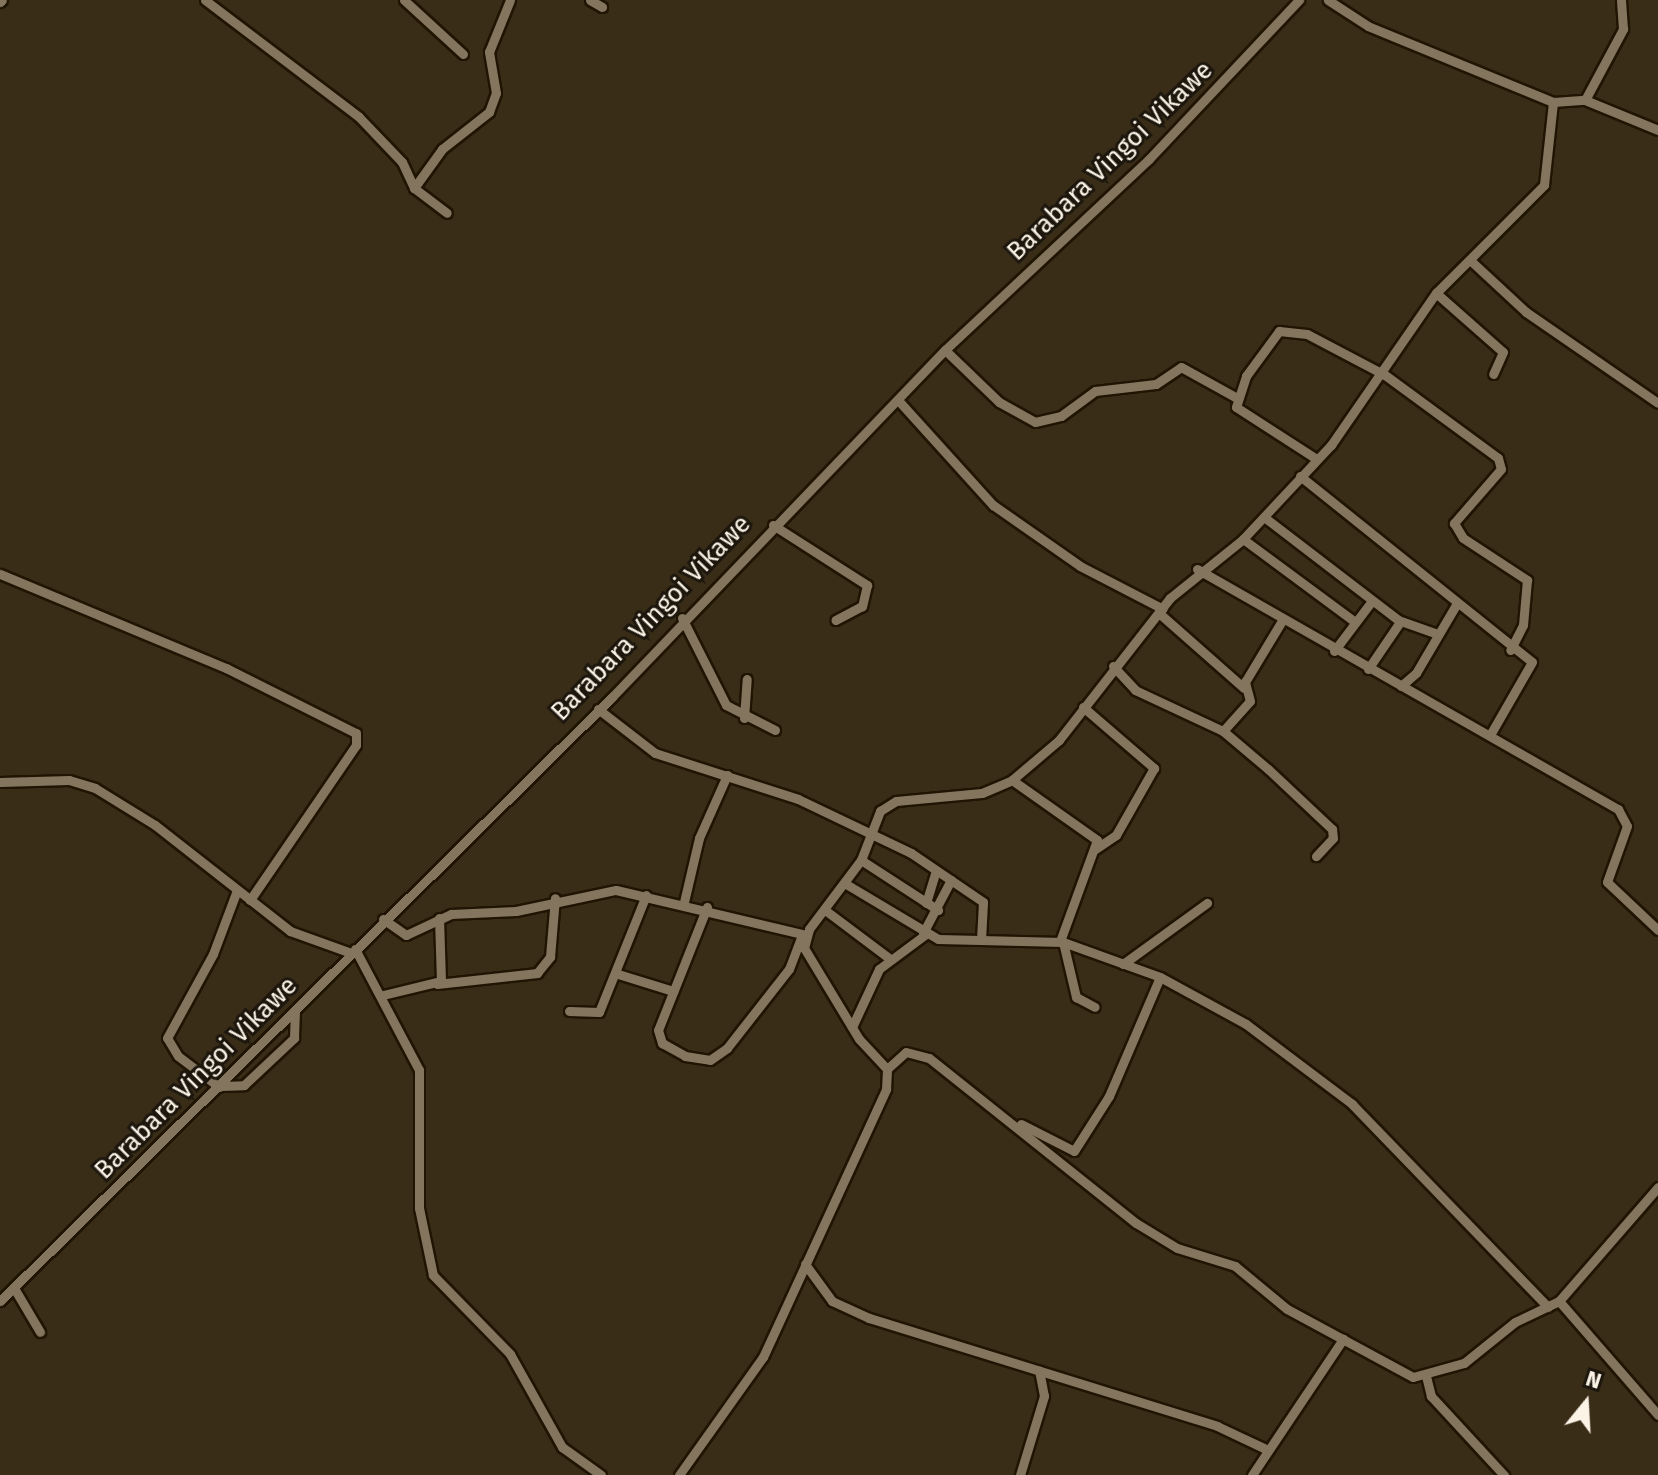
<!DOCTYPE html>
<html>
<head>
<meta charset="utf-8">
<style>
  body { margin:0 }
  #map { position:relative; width:1658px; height:1475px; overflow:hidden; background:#392d18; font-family:"Fira Sans",sans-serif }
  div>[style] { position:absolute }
  .roads { filter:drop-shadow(2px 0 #201502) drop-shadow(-2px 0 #201502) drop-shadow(0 2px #201502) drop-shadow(0 -2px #201502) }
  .minor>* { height:9px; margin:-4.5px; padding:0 4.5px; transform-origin:4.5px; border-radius:4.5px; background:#84755f }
  .tertiary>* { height:11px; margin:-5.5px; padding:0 5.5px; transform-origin:5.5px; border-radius:5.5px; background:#84755f }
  span { translate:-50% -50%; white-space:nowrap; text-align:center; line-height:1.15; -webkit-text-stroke:6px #1c160d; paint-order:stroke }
  .street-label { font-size:26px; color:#fcf3e7 }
  .north { position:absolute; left:1546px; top:1363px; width:80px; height:80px; -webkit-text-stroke:6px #1c160d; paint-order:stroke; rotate:18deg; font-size:22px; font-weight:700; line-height:32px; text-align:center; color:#fcf3e7 }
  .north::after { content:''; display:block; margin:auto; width:28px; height:36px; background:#fcf3e7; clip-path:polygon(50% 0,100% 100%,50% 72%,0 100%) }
</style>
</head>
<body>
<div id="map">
  <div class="roads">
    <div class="minor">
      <div style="left:205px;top:0;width:193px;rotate:37.2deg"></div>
      <div style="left:359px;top:117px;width:62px;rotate:46.3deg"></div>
      <div style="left:402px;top:162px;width:29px;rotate:65deg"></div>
      <div style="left:414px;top:188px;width:41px;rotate:37.1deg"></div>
      <div style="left:404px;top:0;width:80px;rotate:42.5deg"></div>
      <div style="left:590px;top:0;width:14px;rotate:30deg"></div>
      <div style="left:1585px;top:100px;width:81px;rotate:-61.8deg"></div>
      <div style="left:1623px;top:29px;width:29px;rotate:-94deg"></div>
      <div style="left:1553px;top:102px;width:32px;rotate:-4deg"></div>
      <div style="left:1585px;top:100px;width:79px;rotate:22.3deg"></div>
      <div style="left:414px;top:188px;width:48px;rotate:-54.3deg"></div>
      <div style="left:442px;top:149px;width:60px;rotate:-38.2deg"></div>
      <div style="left:489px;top:112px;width:20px;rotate:-70deg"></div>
      <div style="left:496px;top:93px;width:42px;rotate:-99.7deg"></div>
      <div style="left:489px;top:52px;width:56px;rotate:-68deg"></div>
      <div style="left:1470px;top:260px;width:76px;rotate:42.9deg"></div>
      <div style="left:1526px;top:312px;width:160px;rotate:34.6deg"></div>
      <div style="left:1436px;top:293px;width:89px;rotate:41.4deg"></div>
      <div style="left:1503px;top:352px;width:24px;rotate:114deg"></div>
      <div style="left:945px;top:350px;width:75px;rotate:43.9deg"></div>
      <div style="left:999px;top:402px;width:41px;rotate:29.1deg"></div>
      <div style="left:1035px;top:422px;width:27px;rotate:-13deg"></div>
      <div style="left:1061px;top:416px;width:42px;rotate:-36.3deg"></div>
      <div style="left:1095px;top:391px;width:61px;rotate:-6.5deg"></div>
      <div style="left:1156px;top:384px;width:30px;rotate:-34deg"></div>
      <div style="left:1181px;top:367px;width:64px;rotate:29deg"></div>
      <div style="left:898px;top:400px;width:142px;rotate:47.9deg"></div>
      <div style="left:993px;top:505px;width:106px;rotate:35deg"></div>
      <div style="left:1080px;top:566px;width:93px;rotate:27.4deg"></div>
      <div style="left:1315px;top:458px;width:94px;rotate:-147.2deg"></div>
      <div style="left:1236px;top:407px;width:33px;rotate:-72deg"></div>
      <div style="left:1246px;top:376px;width:56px;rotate:-53.7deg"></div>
      <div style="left:1279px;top:331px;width:28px;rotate:6deg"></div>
      <div style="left:1307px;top:334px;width:88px;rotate:27.7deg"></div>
      <div style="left:1385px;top:375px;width:140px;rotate:36.3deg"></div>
      <div style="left:1498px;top:458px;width:11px;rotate:75deg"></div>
      <div style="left:1501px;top:469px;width:72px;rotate:131deg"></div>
      <div style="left:1454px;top:523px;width:17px;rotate:59deg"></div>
      <div style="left:1463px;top:538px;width:77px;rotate:33.3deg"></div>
      <div style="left:1527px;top:580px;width:45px;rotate:95.1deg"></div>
      <div style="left:1523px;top:625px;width:28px;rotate:117deg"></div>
      <div style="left:1300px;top:476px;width:297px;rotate:38.7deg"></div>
      <div style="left:1532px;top:662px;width:84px;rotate:119.9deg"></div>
      <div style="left:1264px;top:517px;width:169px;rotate:37.5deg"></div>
      <div style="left:1398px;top:620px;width:42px;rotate:19.3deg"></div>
      <div style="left:773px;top:525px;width:112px;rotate:32.6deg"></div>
      <div style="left:867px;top:585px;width:22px;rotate:103deg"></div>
      <div style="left:862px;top:606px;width:30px;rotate:152deg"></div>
      <div style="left:1243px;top:539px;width:138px;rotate:36.5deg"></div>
      <div style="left:1197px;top:569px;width:485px;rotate:29.7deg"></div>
      <div style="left:1618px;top:809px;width:19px;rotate:62deg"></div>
      <div style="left:1627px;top:826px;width:59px;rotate:109.7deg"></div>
      <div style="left:1607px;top:882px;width:70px;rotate:43.3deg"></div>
      <div style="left:0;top:574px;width:245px;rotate:22.6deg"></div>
      <div style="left:226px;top:668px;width:145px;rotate:26.6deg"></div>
      <div style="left:356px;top:733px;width:12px;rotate:90deg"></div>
      <div style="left:356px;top:745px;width:188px;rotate:124.4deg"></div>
      <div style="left:1160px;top:614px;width:112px;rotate:41.4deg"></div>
      <div style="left:682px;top:618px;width:97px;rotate:63.2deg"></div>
      <div style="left:726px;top:705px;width:55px;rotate:27deg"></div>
      <div style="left:1334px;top:651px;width:61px;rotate:-52.9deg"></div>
      <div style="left:1113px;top:666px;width:33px;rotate:47deg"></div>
      <div style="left:1135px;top:690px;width:97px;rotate:25deg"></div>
      <div style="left:1223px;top:731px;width:59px;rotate:40.2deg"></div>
      <div style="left:1268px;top:769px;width:88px;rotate:43.2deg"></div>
      <div style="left:1332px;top:829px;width:9px;rotate:84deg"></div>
      <div style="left:1333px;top:838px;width:25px;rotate:133deg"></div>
      <div style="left:1368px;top:669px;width:57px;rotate:-55.8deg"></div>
      <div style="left:1401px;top:686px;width:20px;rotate:-41deg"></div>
      <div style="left:1416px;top:673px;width:81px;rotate:-59.6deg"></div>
      <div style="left:1083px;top:707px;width:94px;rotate:40.7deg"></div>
      <div style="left:1154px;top:768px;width:77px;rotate:119.6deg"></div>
      <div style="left:1116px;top:835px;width:25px;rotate:146deg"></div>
      <div style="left:598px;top:709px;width:72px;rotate:37.7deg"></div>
      <div style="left:655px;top:753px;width:150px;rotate:17.8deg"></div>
      <div style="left:798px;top:799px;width:125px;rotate:25.5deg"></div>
      <div style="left:911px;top:853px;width:87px;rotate:34.2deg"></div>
      <div style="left:983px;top:902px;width:33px;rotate:93deg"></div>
      <div style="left:744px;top:718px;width:39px;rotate:-86deg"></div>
      <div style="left:1223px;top:731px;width:40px;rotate:-48deg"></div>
      <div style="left:1250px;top:701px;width:20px;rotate:-105deg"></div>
      <div style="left:1245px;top:682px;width:74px;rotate:-58.9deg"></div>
      <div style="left:1012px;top:780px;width:104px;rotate:35.2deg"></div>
      <div style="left:1097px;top:840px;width:108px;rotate:110.1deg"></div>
      <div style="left:0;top:782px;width:69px;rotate:-1.7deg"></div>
      <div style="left:69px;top:780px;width:27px;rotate:17deg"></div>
      <div style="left:95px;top:788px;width:70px;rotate:31.7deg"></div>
      <div style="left:155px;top:825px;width:172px;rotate:38.1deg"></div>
      <div style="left:290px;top:931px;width:65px;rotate:19.8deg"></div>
      <div style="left:861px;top:860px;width:92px;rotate:33deg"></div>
      <div style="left:846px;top:884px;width:107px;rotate:30.9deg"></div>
      <div style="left:938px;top:939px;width:125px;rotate:1.4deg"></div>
      <div style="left:1063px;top:942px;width:103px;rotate:19.8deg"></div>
      <div style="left:1160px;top:977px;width:98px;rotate:28.7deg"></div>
      <div style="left:1246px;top:1024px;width:133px;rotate:37deg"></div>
      <div style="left:1352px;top:1104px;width:282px;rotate:46deg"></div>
      <div style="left:684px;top:902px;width:66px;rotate:-76.8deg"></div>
      <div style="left:699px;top:838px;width:69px;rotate:-66deg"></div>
      <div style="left:926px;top:903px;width:34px;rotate:-73deg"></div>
      <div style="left:707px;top:907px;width:132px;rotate:111.7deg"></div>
      <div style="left:658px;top:1030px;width:14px;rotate:73deg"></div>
      <div style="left:662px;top:1043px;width:26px;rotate:29deg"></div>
      <div style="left:685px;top:1056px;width:25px;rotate:9deg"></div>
      <div style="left:710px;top:1060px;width:21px;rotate:-35deg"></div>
      <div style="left:727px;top:1048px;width:100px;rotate:-51.9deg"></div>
      <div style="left:789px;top:969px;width:33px;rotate:-69deg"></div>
      <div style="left:825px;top:910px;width:80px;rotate:36.9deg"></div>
      <div style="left:383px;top:919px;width:28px;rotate:35deg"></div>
      <div style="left:406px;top:935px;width:50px;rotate:-25deg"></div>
      <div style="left:451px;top:914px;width:65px;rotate:-2.6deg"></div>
      <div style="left:516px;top:911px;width:102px;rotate:-11.9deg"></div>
      <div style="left:616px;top:890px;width:195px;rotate:13.3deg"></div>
      <div style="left:923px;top:933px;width:60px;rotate:-62.2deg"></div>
      <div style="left:1063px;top:942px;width:57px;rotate:76.7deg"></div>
      <div style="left:1076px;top:997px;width:21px;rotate:28deg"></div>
      <div style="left:355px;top:949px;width:137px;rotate:62.1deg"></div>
      <div style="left:419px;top:1070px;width:138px;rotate:90deg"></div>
      <div style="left:419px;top:1208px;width:68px;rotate:78.2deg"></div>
      <div style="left:433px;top:1275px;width:110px;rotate:45.7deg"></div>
      <div style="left:510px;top:1354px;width:107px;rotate:60.8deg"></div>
      <div style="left:562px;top:1447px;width:48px;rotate:35.7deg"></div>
      <div style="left:1123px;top:964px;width:104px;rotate:-36deg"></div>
      <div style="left:618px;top:974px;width:58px;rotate:17.2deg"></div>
      <div style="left:437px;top:984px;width:101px;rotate:-6.3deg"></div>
      <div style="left:537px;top:973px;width:21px;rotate:-51deg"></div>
      <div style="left:550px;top:957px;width:59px;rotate:-85.2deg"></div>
      <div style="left:383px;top:995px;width:60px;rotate:-13.6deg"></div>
      <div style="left:441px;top:981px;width:63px;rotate:-91.8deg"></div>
      <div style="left:569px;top:1011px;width:30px;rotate:2deg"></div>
      <div style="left:599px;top:1012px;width:126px;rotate:-68.1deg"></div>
      <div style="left:852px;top:1027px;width:64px;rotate:-65deg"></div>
      <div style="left:879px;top:969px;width:59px;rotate:-36.7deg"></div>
      <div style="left:887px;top:1069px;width:25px;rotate:-42deg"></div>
      <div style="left:906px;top:1052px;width:24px;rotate:15deg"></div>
      <div style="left:929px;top:1058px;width:265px;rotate:38.6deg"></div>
      <div style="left:1136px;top:1223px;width:48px;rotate:31.4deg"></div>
      <div style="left:1177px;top:1248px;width:61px;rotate:17.2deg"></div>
      <div style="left:1235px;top:1266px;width:67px;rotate:39.6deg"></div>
      <div style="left:1287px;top:1309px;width:143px;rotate:28.4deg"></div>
      <div style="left:1413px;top:1377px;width:53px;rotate:-15.4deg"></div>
      <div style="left:1464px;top:1363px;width:65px;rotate:-38.8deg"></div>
      <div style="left:1515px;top:1322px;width:49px;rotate:-25.5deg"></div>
      <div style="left:1559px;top:1301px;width:151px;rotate:-49deg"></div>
      <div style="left:221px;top:1086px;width:23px;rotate:-2deg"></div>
      <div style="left:244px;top:1085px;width:69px;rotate:-43.2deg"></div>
      <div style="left:294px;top:1038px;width:27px;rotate:-88deg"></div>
      <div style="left:219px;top:1087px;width:51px;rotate:-142.9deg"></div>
      <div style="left:178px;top:1056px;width:21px;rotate:-121deg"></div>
      <div style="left:167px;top:1038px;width:96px;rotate:-61.3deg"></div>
      <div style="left:213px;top:954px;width:68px;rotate:-69.4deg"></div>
      <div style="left:1021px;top:1124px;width:59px;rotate:27deg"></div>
      <div style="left:1074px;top:1151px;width:65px;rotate:-57.5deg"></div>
      <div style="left:1109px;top:1096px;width:129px;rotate:-66.8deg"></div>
      <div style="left:805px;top:1264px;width:46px;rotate:53.9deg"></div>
      <div style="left:832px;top:1301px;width:41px;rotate:24.7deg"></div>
      <div style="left:869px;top:1318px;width:364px;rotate:17.2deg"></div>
      <div style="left:1217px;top:1426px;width:56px;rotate:25.2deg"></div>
      <div style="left:14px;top:1288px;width:51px;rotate:59.4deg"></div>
      <div style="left:0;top:1301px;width:860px;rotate:-44.62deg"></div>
      <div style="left:612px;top:697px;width:481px;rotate:-46.2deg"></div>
      <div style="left:945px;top:350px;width:279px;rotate:-43.1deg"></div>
      <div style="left:1149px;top:159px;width:219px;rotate:-46.7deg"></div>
      <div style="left:1559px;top:1301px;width:151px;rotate:49deg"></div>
      <div style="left:1426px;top:1376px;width:21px;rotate:76deg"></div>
      <div style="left:1431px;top:1396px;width:108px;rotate:47.3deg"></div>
      <div style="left:679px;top:1475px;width:145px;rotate:-54.6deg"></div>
      <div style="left:763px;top:1357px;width:295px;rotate:-65.3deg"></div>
      <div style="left:886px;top:1089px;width:20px;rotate:-87deg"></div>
      <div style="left:887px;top:1069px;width:41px;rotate:-133deg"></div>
      <div style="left:859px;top:1039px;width:106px;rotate:-121.1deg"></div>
      <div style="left:804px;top:948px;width:20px;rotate:-75deg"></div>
      <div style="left:809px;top:929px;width:86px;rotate:-53deg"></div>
      <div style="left:861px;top:860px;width:53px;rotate:-68.8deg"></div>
      <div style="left:880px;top:811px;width:19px;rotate:-32deg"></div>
      <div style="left:896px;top:801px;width:86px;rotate:-5.3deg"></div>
      <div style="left:982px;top:793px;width:33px;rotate:-23deg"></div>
      <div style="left:1012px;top:780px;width:62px;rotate:-40.4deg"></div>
      <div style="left:1059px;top:740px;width:180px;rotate:-52deg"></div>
      <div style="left:1170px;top:598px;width:94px;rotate:-38.9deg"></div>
      <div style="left:1243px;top:539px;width:129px;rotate:-46.9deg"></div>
      <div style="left:1331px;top:445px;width:185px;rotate:-55.4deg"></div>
      <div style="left:1436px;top:293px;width:153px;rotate:-45deg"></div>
      <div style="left:1544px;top:185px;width:83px;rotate:-83.8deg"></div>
      <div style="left:1553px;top:102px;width:200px;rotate:-157.7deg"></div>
      <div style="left:1368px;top:26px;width:48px;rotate:-147deg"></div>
      <div style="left:1020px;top:1475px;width:83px;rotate:-73.1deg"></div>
      <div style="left:1044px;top:1396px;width:26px;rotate:-101deg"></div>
      <div style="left:1252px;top:1475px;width:164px;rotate:-56.2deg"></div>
    </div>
    <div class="tertiary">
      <div style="left:0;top:1px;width:1px;rotate:-45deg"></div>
    </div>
  </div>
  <div class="street-label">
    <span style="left:1110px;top:161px;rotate:-44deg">Barabara Vingoi Vikawe</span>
    <span style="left:651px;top:618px;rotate:-46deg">Barabara Vingoi Vikawe</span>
    <span style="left:196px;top:1078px;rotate:-45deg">Barabara Vingoi Vikawe</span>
  </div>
  <div class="north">N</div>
</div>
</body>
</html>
